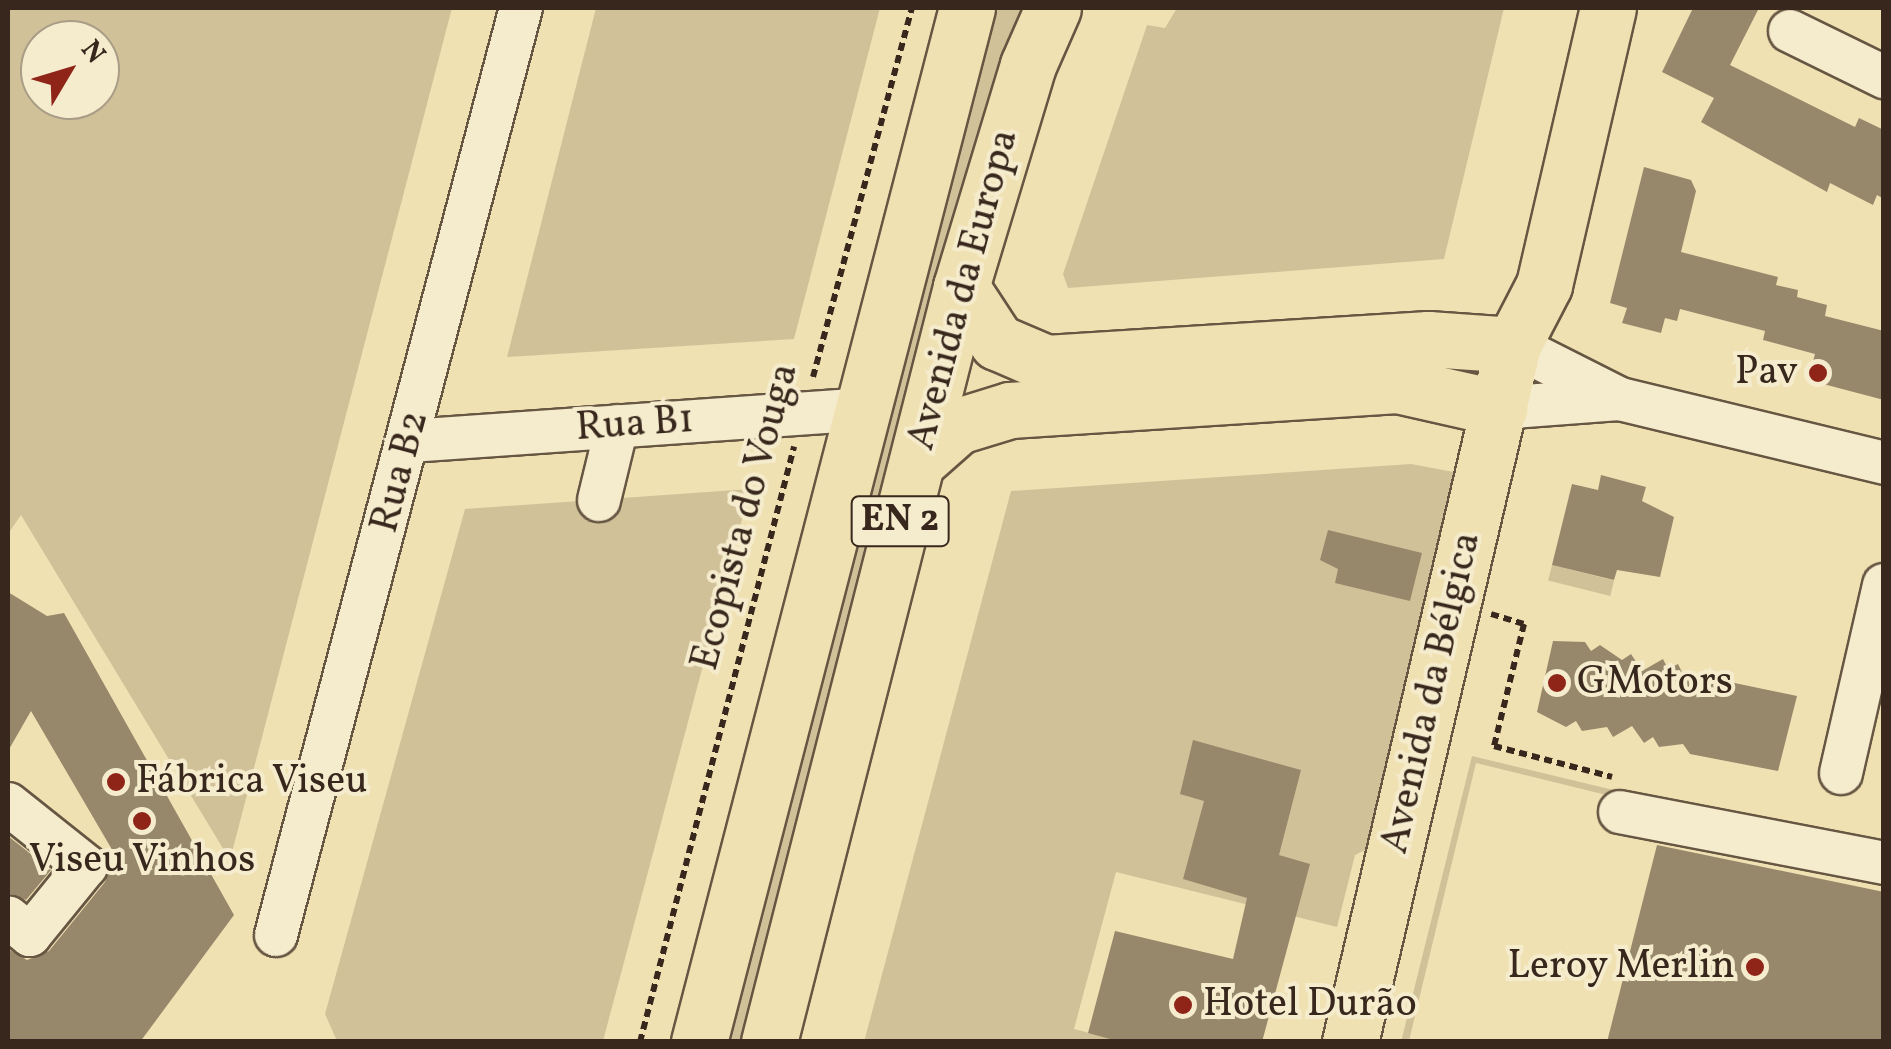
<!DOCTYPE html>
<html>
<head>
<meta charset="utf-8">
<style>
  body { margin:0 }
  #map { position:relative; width:1891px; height:1049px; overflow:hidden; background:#f0e1b3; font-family:Vollkorn,serif }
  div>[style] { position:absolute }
  .green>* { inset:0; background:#d1c199; transform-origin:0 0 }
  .building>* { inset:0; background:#98886b }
  .path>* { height:6px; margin-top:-3px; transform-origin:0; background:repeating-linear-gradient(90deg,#38271c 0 8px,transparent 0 13px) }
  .roads { filter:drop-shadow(2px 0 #665642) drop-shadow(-2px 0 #665642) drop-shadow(0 2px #665642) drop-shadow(0 -2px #665642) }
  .minor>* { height:42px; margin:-21px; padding:0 21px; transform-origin:21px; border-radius:21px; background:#f5ecce }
  .major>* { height:55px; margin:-27.5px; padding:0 27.5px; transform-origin:27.5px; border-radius:27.5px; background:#f0e1b3 }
  .dots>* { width:28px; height:28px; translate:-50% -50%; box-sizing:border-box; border:5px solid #f5ecce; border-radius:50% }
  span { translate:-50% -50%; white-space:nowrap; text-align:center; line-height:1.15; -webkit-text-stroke:8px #f5ecce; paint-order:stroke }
  .shield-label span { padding:2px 8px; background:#f5ecce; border:2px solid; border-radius:8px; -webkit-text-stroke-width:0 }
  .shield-label { font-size:38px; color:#38271c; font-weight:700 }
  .street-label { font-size:40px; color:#38271c }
  .poi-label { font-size:40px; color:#38271c }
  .right { translate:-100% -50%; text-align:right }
  .left { translate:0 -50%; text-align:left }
  .frame { position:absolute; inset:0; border:10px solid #38271c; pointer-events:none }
  .north { position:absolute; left:20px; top:20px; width:100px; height:100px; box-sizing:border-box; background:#f5ecce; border:2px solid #a99d87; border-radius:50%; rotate:52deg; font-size:28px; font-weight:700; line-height:40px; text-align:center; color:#38271c }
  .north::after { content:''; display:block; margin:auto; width:35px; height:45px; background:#8f2418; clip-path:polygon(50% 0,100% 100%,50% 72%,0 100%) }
</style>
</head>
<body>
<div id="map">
  <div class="green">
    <div style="clip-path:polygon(evenodd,8px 8px,452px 8px,230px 860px,21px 515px,8px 534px,8px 8px,40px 40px,100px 40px,100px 100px,40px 100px,40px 40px)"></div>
    <div style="clip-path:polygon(596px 8px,880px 8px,794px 339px,507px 357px)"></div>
    <div style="clip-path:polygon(991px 8px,1031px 8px,749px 1041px,725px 1042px)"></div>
    <div style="clip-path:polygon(1177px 8px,1504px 8px,1444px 259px,1068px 288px,1063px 274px,1147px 25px,1165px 28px)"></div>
    <div style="clip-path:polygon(1411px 464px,1459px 473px,1367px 849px,1355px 855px,1337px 927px,1116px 872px,1074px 1029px,1121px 1041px,864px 1042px,1011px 491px)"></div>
    <div style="clip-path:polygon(750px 489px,603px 1041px,337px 1041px,325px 1014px,465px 509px)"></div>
    <div style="left:1552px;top:565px;width:64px;height:16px;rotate:14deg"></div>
    <div style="clip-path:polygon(1472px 756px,1659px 801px,1809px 845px,1476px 763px,1409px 1041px,1401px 1042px)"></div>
  </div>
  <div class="building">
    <div style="clip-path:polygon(1693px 8px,1759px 8px,1730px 65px,1855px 127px,1859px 118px,1884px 130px,1884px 199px,1877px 195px,1873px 205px,1830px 183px,1827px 192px,1701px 122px,1714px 98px,1662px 72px)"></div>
    <div style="clip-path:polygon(1644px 167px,1691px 180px,1696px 191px,1681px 252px,1778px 277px,1776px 285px,1798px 290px,1797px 297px,1827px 305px,1825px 316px,1884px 331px,1884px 400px,1808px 380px,1815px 354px,1763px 340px,1765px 331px,1680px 309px,1677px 321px,1665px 318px,1661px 333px,1622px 323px,1627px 308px,1610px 303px)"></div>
    <div style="clip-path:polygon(1601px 475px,1646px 487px,1642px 501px,1674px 517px,1660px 577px,1617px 570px,1614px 580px,1552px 565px,1572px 484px,1598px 490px)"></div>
    <div style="clip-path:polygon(1328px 530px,1422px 553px,1410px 601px,1335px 583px,1338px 569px,1320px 560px)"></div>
    <div style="clip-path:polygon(8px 592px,47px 616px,64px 613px,234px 915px,140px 1042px,8px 1042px,8px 949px,27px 960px,49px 951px,105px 882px,114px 853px,31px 711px,8px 751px)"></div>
    <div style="clip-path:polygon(1553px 641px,1585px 642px,1591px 651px,1600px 645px,1622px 660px,1631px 654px,1642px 671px,1663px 659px,1668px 669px,1678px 664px,1682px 672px,1797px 696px,1778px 771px,1690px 754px,1683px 744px,1659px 747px,1653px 737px,1644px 743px,1632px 726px,1613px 737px,1607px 727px,1582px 731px,1576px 721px,1566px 727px,1537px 712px)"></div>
    <div style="clip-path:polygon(1193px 740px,1301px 770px,1279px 855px,1310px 864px,1262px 1042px,1121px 1042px,1088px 1033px,1115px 931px,1233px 959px,1247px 898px,1183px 879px,1204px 801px,1180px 794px)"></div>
    <div style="clip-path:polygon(8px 836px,51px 870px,26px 900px,8px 893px)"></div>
    <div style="clip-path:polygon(1657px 845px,1884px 892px,1884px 1042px,1607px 1042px)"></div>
  </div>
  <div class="path">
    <div style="left:813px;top:377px;width:382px;rotate:-75deg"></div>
    <div style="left:1491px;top:614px;width:34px;rotate:17deg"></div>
    <div style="left:1524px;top:624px;width:126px;rotate:103.8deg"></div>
    <div style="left:1494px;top:746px;width:122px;rotate:14.7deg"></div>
    <div style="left:640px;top:1042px;width:615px;rotate:-75.49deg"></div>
  </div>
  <div class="roads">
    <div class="minor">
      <div style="left:1790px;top:31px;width:105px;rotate:26.1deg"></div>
      <div style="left:1513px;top:345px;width:120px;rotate:26.8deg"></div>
      <div style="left:1620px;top:399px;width:272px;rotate:13.6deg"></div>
      <div style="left:1499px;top:408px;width:120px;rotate:-4.3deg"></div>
      <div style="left:409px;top:441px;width:453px;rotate:-4deg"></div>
      <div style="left:599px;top:500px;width:76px;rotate:-76.3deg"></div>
      <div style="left:1841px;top:773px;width:193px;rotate:-77.1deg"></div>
      <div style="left:8px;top:804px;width:100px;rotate:38.5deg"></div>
      <div style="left:86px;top:866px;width:89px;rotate:129.1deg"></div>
      <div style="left:30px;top:935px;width:28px;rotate:-141deg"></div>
      <div style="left:1620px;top:812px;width:269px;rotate:10.9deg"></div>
      <div style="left:276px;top:935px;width:959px;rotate:-75.2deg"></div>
    </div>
    <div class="major">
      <div style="left:961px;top:287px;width:66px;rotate:56.8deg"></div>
      <div style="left:997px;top:342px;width:53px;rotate:23.2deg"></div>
      <div style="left:1046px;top:363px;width:383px;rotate:-3.6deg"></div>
      <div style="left:1428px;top:339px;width:85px;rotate:4deg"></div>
      <div style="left:917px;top:462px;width:55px;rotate:-41.3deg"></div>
      <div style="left:958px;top:426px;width:54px;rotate:-17.1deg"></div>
      <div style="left:1010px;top:410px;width:388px;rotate:-3.7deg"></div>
      <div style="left:1397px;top:385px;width:105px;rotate:12.7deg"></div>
      <div style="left:699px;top:1042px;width:1068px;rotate:-75.47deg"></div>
      <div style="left:769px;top:1042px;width:779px;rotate:-75.73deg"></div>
      <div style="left:961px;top:287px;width:232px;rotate:-73.2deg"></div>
      <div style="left:1028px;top:65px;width:62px;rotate:-66.3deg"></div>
      <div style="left:1350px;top:1042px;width:716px;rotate:-76.84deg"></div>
      <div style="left:1513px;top:345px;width:68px;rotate:-62.7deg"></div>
      <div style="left:1544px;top:285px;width:284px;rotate:-77deg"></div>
    </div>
  </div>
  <div class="dots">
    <div style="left:1818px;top:373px;background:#8f2418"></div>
    <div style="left:1557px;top:683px;background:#8f2418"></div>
    <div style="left:116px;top:782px;background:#8f2418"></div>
    <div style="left:142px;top:821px;background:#8f2418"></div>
    <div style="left:1755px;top:967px;background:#8f2418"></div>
    <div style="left:1183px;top:1005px;background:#8f2418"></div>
  </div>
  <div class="shield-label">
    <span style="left:900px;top:521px">EN 2</span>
  </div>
  <div class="street-label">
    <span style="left:964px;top:290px;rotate:-75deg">Avenida da Europa</span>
    <span style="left:635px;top:425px;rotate:-4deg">Rua B1</span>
    <span style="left:401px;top:472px;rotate:-75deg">Rua B2</span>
    <span style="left:746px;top:517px;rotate:-75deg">Ecopista do Vouga</span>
    <span style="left:1432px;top:693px;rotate:-77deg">Avenida da Bélgica</span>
  </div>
  <div class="poi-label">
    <span class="right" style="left:1798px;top:373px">Pav</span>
    <span class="left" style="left:1577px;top:683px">GMotors</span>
    <span class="left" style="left:136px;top:782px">Fábrica Viseu</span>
    <span style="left:142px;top:861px">Viseu Vinhos</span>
    <span class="right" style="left:1735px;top:967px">Leroy Merlin</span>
    <span class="left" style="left:1203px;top:1005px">Hotel Durão</span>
  </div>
  <div class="frame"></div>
  <div class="north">N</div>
</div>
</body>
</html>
